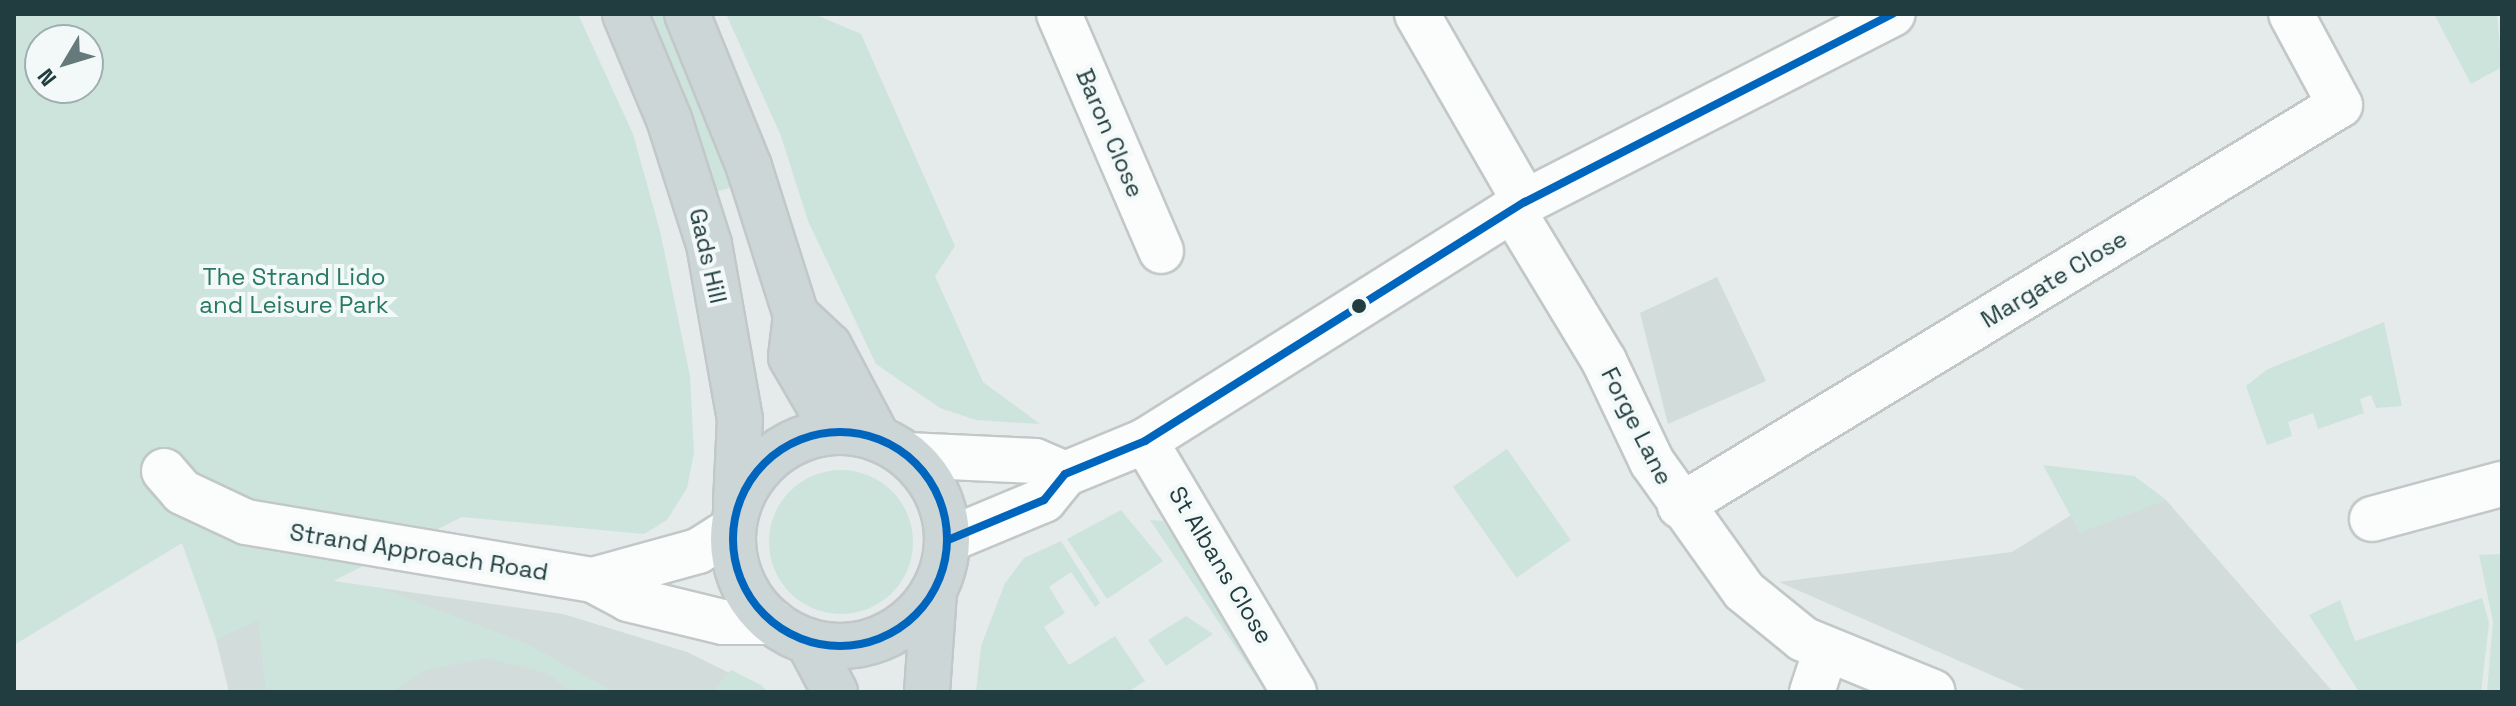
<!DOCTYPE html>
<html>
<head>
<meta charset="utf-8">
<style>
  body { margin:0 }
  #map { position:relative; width:2516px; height:706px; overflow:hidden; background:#e5eaea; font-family:"Space Grotesk",sans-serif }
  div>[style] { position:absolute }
  .built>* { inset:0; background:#d2dcdb }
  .green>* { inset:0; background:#cde4dc; transform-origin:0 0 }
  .round { border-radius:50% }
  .roads { filter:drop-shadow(2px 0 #c2c7c7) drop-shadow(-2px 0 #c2c7c7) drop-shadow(0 2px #c2c7c7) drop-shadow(0 -2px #c2c7c7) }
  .street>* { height:44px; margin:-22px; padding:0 22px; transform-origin:22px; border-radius:22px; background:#fbfcfc }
  .secondary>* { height:44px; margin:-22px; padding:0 22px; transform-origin:22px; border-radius:22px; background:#fbfcfc }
  .primary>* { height:44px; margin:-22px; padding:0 22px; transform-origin:22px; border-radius:22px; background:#cdd6d6 }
  .primary>.ring { margin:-22px; padding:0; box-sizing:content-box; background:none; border:44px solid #cdd6d6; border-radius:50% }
  .bus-1>* { height:8px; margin:-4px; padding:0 4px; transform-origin:4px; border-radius:4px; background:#0065bd }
  .bus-1>.ring { margin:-4px; padding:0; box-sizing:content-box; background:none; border:8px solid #0065bd; border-radius:50% }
  .dots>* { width:22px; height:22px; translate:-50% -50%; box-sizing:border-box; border:4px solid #f3f9f8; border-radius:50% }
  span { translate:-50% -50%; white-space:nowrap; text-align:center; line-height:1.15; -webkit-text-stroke:8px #f3f9f8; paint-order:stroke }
  .street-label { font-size:24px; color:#213d3f }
  .park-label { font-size:24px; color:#297862 }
  .frame { position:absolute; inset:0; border:16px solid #213d3f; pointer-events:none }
  .north { position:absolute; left:24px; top:24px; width:80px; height:80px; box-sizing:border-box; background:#f3f9f8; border:2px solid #9faeae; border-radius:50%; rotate:232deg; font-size:22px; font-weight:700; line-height:32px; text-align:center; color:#213d3f }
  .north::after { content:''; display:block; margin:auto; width:28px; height:36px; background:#667a7b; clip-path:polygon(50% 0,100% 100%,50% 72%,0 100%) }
</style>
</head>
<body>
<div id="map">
  <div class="built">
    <div style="clip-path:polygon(1717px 277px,1766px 381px,1668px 424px,1640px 313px)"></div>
    <div style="clip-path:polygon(2134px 476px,2166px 500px,2333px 692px,2030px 692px,1779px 582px,2012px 552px)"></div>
    <div style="clip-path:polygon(332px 581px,563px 614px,687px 652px,768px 692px,229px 692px,216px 639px)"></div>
  </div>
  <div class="green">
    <div style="clip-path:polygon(evenodd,14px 14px,578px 14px,633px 134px,660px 231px,690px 376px,694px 453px,687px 488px,667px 520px,644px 534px,462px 517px,333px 581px,381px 588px,525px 643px,615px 692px,573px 692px,546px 673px,486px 658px,426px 670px,393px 692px,266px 692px,258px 621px,216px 639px,182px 543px,14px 645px,14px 14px,40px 40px,88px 40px,88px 88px,40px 88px,40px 40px)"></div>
    <div style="clip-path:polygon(648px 14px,663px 14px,675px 37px,733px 187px,715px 192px)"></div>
    <div style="clip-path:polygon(726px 14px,814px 14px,861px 34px,955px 246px,935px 276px,983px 382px,1040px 424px,976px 420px,940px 408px,876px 364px,808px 221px,781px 136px)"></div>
    <div style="clip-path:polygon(2434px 14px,2497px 14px,2502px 67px,2471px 84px)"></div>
    <div style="clip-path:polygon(2384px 322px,2402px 406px,2376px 408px,2371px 395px,2360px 399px,2364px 413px,2318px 429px,2313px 413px,2288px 422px,2292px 436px,2267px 445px,2246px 386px,2268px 369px)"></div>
    <div style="left:1507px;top:449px;width:111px;height:66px;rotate:55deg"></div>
    <div style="clip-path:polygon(2043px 465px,2134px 476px,2166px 500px,2080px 533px)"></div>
    <div class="round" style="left:769px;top:470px;width:144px;height:144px"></div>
    <div style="clip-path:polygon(1121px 510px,1163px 561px,1107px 599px,1067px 539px)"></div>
    <div style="clip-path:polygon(1150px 520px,1163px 521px,1274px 692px,1266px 692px)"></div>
    <div style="clip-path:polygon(1061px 541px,1100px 603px,1095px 607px,1071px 572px,1049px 587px,1065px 613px,1044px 627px,1069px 665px,1115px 636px,1145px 681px,1128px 692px,976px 692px,981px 646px,1005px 583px,1024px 558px)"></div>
    <div style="clip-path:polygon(2502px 554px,2502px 692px,2487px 692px,2493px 621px,2479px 555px)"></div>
    <div style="clip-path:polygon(2482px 598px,2489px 623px,2481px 692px,2359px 692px,2309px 615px,2340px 600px,2355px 641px)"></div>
    <div style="clip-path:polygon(1186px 616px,1213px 634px,1166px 666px,1148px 640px)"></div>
    <div style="clip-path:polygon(731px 670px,761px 685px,768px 692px,712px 692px)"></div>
  </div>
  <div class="roads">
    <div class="street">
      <div style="left:1059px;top:14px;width:258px;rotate:66.7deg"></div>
      <div style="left:1417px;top:14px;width:217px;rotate:60.1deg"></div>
      <div style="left:1512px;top:209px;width:178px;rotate:58.8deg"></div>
      <div style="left:1604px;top:361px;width:112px;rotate:64.6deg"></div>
      <div style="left:1652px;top:462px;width:158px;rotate:54.5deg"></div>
      <div style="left:1744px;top:591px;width:76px;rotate:39.1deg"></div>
      <div style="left:1803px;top:639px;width:140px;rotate:22.2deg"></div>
      <div style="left:1145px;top:441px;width:292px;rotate:59.3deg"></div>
      <div style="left:164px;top:471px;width:28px;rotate:49deg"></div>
      <div style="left:182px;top:492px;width:71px;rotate:25.1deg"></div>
      <div style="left:246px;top:522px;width:352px;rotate:9.5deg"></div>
      <div style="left:593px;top:580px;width:40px;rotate:28deg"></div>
      <div style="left:628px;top:599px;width:98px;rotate:13.6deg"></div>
      <div style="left:723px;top:622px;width:50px"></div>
      <div style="left:1680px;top:506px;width:772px;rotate:-31.28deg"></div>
      <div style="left:2340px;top:105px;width:103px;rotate:-118.3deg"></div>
      <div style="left:2372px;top:519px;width:135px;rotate:-15.1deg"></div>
      <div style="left:593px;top:580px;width:109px;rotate:-15.4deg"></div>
      <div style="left:698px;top:551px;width:41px;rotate:-32.2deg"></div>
      <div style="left:1812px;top:692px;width:44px;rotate:-71.6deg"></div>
    </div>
    <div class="secondary">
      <div style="left:907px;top:455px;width:128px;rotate:2.7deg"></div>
      <div style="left:1035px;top:461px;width:33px;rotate:23deg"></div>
      <div style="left:948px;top:540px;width:104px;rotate:-22.6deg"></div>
      <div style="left:1044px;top:500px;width:33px;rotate:-51deg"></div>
      <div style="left:1065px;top:474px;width:87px;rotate:-22.4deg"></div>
      <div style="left:1145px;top:441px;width:449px;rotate:-32.2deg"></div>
      <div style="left:1525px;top:202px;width:413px;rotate:-27.1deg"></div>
    </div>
    <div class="primary">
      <div style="left:625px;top:14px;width:114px;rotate:67.3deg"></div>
      <div style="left:669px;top:119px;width:131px;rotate:72.3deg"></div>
      <div style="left:709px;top:244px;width:178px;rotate:80deg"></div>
      <div style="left:740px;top:419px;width:86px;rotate:92.7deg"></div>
      <div style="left:687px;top:14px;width:165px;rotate:67.9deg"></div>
      <div style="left:749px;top:167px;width:155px;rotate:72.4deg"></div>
      <div style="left:796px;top:315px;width:42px;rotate:96.8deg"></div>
      <div style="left:791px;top:357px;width:86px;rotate:59.8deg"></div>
      <div style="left:796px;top:315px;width:45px;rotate:43.2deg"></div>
      <div style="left:829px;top:346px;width:105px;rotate:62.2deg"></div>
      <div class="ring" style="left:733px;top:432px;width:170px;height:170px"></div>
      <div style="left:808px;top:641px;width:58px;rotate:62.1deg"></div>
      <div style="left:927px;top:692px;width:100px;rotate:-86deg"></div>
    </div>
  </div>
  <div class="bus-1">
    <div class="ring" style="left:733px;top:432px;width:206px;height:206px"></div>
    <div style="left:948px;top:540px;width:104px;rotate:-22.6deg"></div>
    <div style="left:1044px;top:500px;width:33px;rotate:-51deg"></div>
    <div style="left:1065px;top:474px;width:87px;rotate:-22.4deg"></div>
    <div style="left:1145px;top:441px;width:449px;rotate:-32.2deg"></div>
    <div style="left:1525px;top:202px;width:413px;rotate:-27.1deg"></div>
  </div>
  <div class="dots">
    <div style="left:1359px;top:306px;background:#213d3f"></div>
  </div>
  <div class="street-label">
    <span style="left:1110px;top:133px;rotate:67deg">Baron Close</span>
    <span style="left:708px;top:256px;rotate:77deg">Gads Hill</span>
    <span style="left:2054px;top:279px;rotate:-31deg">Margate Close</span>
    <span style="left:1637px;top:426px;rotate:63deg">Forge Lane</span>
    <span style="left:419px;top:552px;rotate:9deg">Strand Approach Road</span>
    <span style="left:1221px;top:565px;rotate:59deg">St Albans Close</span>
  </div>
  <div class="park-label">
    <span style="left:294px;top:291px">The Strand Lido<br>and Leisure Park</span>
  </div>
  <div class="frame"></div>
  <div class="north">N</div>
</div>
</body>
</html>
